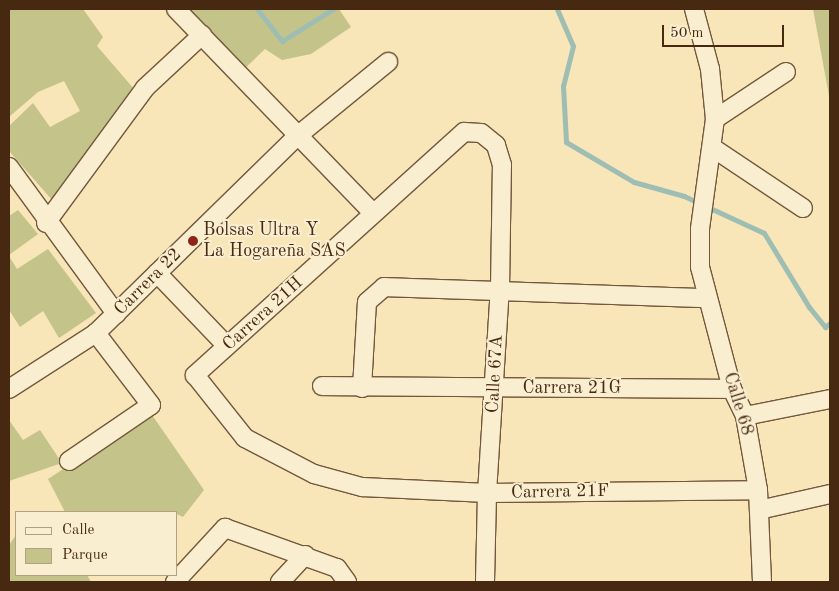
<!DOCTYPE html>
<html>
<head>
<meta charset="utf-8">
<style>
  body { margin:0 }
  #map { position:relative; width:839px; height:591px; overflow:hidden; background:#f8e5b8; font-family:"Old Standard TT",serif }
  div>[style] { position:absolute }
  .green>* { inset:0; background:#c4c38a }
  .stream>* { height:5px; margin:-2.5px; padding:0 2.5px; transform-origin:2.5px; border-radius:2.5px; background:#9ebeb4 }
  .roads { filter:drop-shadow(1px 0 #73583b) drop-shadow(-1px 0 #73583b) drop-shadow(0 1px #73583b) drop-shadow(0 -1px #73583b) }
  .street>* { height:18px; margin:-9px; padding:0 9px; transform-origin:9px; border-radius:9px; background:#faeed1 }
  .dots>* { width:14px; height:14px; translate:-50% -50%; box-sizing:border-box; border:2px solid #faeed1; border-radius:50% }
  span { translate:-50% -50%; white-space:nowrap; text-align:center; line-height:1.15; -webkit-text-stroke:4px #faeed1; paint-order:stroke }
  .poi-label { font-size:18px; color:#472911 }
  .left { translate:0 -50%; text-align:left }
  .street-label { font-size:18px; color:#472911 }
  .frame { position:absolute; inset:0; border:10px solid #472911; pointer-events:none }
  .legend { position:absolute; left:15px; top:511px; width:162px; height:65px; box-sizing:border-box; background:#faeed1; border:1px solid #b29f84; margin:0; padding:6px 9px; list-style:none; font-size:15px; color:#472911 }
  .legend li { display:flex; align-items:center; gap:10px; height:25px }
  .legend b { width:25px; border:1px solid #b29f84 }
  .scale { position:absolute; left:662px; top:25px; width:122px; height:22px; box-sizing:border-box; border:2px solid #472911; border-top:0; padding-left:6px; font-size:15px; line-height:18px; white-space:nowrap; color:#472911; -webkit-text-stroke:4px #faeed1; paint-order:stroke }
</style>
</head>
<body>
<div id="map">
  <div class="green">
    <div style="clip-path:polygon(9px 9px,83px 9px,103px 37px,97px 46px,134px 89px,53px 201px,9px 151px,9px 126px,33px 103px,50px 127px,80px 111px,64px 81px,38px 92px,9px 117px)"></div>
    <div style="clip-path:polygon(185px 9px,339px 9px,351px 27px,311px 54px,282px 60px,265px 49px,240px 73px)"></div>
    <div style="clip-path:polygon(813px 9px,830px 9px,830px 101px)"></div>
    <div style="clip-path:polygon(18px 210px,38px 234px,9px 255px,9px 216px)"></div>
    <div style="clip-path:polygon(48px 249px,96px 313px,59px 338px,43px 311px,20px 327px,9px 310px,9px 256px,17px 269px)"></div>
    <div style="clip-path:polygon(150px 412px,204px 490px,183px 517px,172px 512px,65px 512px,48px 479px)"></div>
    <div style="clip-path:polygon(9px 420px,23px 440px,40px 430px,62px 463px,9px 481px)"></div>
    <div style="clip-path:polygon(16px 535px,16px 575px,87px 575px,91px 582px,9px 582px,9px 545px)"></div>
  </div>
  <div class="stream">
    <div style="left:257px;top:9px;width:41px;rotate:52deg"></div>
    <div style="left:282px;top:41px;width:60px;rotate:-32.1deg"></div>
    <div style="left:557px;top:9px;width:40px;rotate:66.6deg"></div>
    <div style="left:573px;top:46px;width:41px;rotate:104deg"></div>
    <div style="left:563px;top:86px;width:56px;rotate:86.9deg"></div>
    <div style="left:566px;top:142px;width:79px;rotate:30.5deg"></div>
    <div style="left:634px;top:182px;width:52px;rotate:15.6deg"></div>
    <div style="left:684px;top:196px;width:88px;rotate:24.8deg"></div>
    <div style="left:764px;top:233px;width:87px;rotate:58.7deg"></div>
    <div style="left:809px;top:307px;width:26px;rotate:51deg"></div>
    <div style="left:825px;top:327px;width:6px;rotate:-39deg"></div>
  </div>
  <div class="roads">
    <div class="street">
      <div style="left:176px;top:9px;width:284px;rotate:46deg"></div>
      <div style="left:694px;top:9px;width:62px;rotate:75.1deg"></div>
      <div style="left:710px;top:69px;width:50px;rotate:84.3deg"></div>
      <div style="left:715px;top:119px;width:111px;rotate:97.8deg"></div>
      <div style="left:700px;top:229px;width:38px;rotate:90deg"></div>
      <div style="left:700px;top:267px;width:126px;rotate:75.3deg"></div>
      <div style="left:732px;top:389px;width:30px;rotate:64deg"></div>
      <div style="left:745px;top:416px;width:75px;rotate:80deg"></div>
      <div style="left:758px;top:490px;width:92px;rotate:87.5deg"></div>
      <div style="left:715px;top:119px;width:85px;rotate:-33.5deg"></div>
      <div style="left:713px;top:148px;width:108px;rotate:33.7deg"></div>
      <div style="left:9px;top:167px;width:182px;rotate:53.9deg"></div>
      <div style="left:46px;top:223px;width:167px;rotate:-53.7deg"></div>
      <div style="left:145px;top:88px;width:78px;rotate:-42.9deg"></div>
      <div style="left:157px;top:273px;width:101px;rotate:46.2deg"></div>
      <div style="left:322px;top:386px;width:410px;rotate:0.4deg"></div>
      <div style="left:362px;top:388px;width:86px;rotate:-86.7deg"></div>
      <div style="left:367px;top:302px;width:23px;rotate:-41deg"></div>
      <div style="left:384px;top:287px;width:321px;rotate:2deg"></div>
      <div style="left:9px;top:389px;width:103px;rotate:-32.8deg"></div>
      <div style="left:96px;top:333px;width:280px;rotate:-44.4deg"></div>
      <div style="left:296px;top:137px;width:119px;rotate:-39.2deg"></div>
      <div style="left:745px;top:416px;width:87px;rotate:-11.3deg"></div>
      <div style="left:69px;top:461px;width:99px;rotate:-34.3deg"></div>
      <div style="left:151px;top:405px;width:91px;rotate:-127.4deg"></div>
      <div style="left:759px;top:510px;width:73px;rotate:-12.7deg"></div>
      <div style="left:175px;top:582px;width:74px;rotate:-47.2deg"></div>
      <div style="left:225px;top:528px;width:119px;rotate:19.7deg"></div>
      <div style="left:337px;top:568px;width:17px;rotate:54deg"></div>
      <div style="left:280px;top:582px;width:37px;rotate:-47deg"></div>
      <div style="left:485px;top:582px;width:89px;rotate:-88.7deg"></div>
      <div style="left:487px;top:493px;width:204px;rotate:-86.4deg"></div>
      <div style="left:500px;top:289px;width:124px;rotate:-89.1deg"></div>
      <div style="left:502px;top:165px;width:21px;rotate:-107deg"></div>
      <div style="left:496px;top:145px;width:19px;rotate:-141deg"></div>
      <div style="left:481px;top:133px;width:17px;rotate:-177deg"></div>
      <div style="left:464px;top:132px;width:363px;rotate:137.9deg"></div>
      <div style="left:195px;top:375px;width:80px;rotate:51.6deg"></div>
      <div style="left:245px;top:438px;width:78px;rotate:27.6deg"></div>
      <div style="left:314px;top:474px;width:50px;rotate:15.2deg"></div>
      <div style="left:362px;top:487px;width:125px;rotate:2.7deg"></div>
      <div style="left:487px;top:493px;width:271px;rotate:-0.6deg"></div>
    </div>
  </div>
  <div class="dots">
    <div style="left:193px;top:241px;background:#8f2418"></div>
  </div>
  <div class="poi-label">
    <span class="left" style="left:203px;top:241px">Bolsas Ultra Y<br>La Hogareña SAS</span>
  </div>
  <div class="street-label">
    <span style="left:148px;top:282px;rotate:-45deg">Carrera 22</span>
    <span style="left:263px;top:314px;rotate:-42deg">Carrera 21H</span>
    <span style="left:495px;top:374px;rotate:-87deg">Calle 67A</span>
    <span style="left:572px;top:388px">Carrera 21G</span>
    <span style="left:738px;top:404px;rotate:73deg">Calle 68</span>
    <span style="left:560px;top:492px;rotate:-1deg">Carrera 21F</span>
  </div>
  <div class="frame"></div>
  <ul class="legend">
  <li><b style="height:6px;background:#faeed1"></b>Calle</li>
  <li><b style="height:14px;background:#c4c38a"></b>Parque</li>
  </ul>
  <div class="scale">50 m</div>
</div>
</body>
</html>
